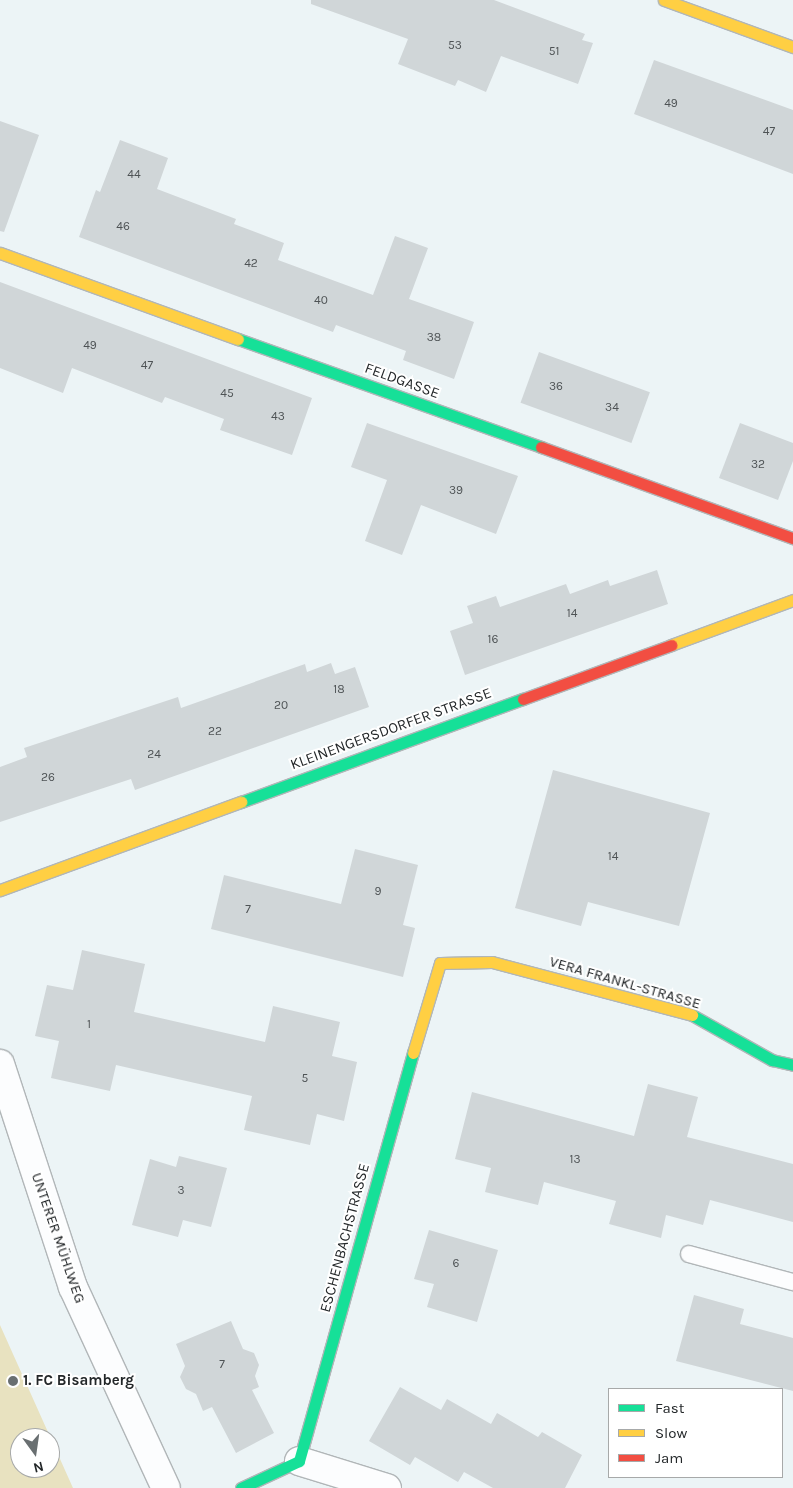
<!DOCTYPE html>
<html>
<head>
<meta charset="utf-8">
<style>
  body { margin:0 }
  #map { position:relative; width:793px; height:1488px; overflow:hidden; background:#ecf4f6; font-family:Karla,sans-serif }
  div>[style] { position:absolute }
  .green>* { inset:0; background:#e8e2c0 }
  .building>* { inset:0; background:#d0d6d8; transform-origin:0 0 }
  .roads { filter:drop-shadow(1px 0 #b1b6b8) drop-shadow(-1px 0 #b1b6b8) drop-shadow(0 1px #b1b6b8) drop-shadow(0 -1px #b1b6b8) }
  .lane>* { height:16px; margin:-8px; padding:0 8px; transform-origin:8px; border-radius:8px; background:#fcfdfe }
  .street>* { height:28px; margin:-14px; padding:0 14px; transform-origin:14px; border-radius:14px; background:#fcfdfe }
  .fast>* { height:11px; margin:-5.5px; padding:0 5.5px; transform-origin:5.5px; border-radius:5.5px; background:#16e098 }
  .slow>* { height:11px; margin:-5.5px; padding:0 5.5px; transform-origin:5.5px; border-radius:5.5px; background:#ffcf43 }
  .jam>* { height:11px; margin:-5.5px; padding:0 5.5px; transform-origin:5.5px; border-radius:5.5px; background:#f24e42 }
  .dots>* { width:14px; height:14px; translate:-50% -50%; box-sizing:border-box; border:2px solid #fff; border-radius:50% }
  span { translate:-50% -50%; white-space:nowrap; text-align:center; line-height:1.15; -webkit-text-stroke:4px #fff; paint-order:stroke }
  .number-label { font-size:12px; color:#4e5355 }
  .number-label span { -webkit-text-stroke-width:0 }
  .street-label { font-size:15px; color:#232729 }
  .poi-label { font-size:15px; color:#232729; font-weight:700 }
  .left { translate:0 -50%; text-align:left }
  .legend { position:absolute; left:608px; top:1388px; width:175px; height:90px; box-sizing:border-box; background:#fff; border:1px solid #a7a9a9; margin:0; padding:6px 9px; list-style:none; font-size:15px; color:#232729 }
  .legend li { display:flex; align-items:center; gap:10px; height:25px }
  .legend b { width:25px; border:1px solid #a7a9a9 }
  .north { position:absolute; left:10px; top:1428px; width:50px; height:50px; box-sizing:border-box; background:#fff; border:1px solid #a7a9a9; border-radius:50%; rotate:166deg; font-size:14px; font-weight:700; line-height:20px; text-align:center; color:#232729 }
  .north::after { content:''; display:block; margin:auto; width:18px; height:22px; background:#696f71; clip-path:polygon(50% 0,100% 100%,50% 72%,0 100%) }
</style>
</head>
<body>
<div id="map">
  <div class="green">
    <div style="clip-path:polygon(evenodd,0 1325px,73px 1488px,0 1488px,0 1325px,20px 1438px,50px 1438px,50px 1468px,20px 1468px,20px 1438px)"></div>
  </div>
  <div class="building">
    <div style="clip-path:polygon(311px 0,494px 0,585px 34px,582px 40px,593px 43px,578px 84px,501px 56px,486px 92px,458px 80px,455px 86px,398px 64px,408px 39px,311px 4px)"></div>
    <div style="clip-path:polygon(654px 60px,793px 110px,793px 174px,634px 114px)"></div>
    <div style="clip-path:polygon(0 121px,39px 135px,4px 232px,0 231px)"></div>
    <div style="clip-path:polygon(120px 140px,168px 158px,157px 189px,236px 219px,234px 224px,284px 243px,278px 260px,373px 295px,395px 236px,428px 248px,409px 299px,474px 322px,454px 379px,403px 360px,406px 351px,336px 325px,333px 332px,79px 237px,96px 190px,100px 192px)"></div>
    <div style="clip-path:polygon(0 282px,312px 398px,292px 455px,220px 430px,224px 419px,165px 397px,162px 403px,72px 368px,63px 393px,0 368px)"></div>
    <div style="left:539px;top:352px;width:118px;height:54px;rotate:20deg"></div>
    <div style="clip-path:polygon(367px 423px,518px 476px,496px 534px,421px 505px,402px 555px,365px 541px,387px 480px,351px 467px)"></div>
    <div style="clip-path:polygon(740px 423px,793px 443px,793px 461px,778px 500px,719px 478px)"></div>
    <div style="clip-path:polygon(657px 570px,668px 604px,465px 675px,450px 631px,473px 623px,467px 606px,496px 596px,500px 607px,566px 584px,570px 594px,608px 580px,610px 586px)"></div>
    <div style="clip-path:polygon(331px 663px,335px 674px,355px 667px,369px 707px,135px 790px,131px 779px,0 822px,0 767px,27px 757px,24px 748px,178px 697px,181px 708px,305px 664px,307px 672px)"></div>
    <div style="clip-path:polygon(553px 770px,710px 813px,679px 926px,588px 902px,581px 926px,515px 908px)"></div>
    <div style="clip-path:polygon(355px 849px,418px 865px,403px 925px,415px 928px,403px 977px,211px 929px,224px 875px,341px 904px)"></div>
    <div style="clip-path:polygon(82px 950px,145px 964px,134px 1012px,265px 1042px,273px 1006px,340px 1022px,332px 1056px,357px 1062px,344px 1121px,317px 1114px,310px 1145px,244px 1130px,252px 1096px,116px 1065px,110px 1091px,51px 1078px,59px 1041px,35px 1036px,47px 985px,73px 990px)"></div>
    <div style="clip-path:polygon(648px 1084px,698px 1097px,687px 1137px,793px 1164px,793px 1222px,710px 1200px,703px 1225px,666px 1215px,661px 1238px,609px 1224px,616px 1201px,544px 1182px,538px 1205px,485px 1192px,491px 1168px,455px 1159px,472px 1092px,634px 1136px)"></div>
    <div style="clip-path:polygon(179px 1156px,227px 1168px,211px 1227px,183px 1220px,178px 1237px,132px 1225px,150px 1159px,176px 1167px)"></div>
    <div style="clip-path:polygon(429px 1230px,498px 1250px,477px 1322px,427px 1307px,434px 1284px,414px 1279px)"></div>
    <div style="clip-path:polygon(694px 1295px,744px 1309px,740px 1324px,793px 1338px,793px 1391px,676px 1361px)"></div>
    <div style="clip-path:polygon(231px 1321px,243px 1349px,254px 1353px,259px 1365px,255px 1376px,259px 1387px,252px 1390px,274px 1433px,236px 1453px,212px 1407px,203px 1411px,196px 1394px,186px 1389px,180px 1377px,185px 1366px,176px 1344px)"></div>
    <div style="clip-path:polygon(400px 1387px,441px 1410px,447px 1399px,491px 1424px,497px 1413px,538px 1437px,542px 1432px,582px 1455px,565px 1488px,493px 1488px,464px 1472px,458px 1482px,415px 1457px,410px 1465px,369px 1441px)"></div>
  </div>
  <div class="roads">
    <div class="lane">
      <div style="left:689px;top:1254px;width:108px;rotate:15.1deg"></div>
    </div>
    <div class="street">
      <div style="left:0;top:1064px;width:235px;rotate:71.9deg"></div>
      <div style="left:73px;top:1287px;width:221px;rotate:65.2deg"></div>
      <div style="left:299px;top:1461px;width:92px;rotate:17.1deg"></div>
    </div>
    <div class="fast">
      <div style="left:238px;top:339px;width:322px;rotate:19.6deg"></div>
      <div style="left:241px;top:802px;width:300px;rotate:-20.1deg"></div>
      <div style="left:692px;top:1015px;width:92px;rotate:29.4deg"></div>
      <div style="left:772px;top:1060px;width:22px;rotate:13deg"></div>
      <div style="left:241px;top:1488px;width:64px;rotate:-25deg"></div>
      <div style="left:299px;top:1461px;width:424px;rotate:-74.4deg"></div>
    </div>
    <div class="slow">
      <div style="left:664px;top:0;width:137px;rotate:20deg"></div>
      <div style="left:0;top:253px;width:253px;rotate:19.9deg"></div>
      <div style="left:671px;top:645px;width:130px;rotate:-20.2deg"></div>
      <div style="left:0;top:890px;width:257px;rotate:-20.1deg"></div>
      <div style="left:413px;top:1053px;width:94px;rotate:-73.3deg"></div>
      <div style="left:440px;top:963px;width:52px;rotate:-1.1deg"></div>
      <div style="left:492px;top:962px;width:207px;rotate:14.8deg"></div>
    </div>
    <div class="jam">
      <div style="left:541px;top:447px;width:268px;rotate:19.9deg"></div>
      <div style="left:523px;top:699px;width:158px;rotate:-20deg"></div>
    </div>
  </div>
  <div class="dots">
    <div style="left:13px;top:1381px;background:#696f71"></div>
  </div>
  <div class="number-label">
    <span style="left:455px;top:46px">53</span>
    <span style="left:554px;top:52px">51</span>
    <span style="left:671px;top:104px">49</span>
    <span style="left:769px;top:132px">47</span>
    <span style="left:134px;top:175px">44</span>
    <span style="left:123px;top:227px">46</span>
    <span style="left:251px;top:264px">42</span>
    <span style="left:321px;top:301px">40</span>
    <span style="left:434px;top:338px">38</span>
    <span style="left:90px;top:346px">49</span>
    <span style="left:147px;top:366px">47</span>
    <span style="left:556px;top:387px">36</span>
    <span style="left:227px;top:394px">45</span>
    <span style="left:612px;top:408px">34</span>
    <span style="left:278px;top:417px">43</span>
    <span style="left:758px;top:465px">32</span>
    <span style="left:456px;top:491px">39</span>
    <span style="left:572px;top:614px">14</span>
    <span style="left:493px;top:640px">16</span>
    <span style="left:339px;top:690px">18</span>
    <span style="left:281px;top:706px">20</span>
    <span style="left:215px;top:732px">22</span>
    <span style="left:154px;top:755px">24</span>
    <span style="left:48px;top:778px">26</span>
    <span style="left:613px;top:857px">14</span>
    <span style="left:378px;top:892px">9</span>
    <span style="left:248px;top:910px">7</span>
    <span style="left:89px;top:1025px">1</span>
    <span style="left:305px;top:1079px">5</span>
    <span style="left:575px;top:1160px">13</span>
    <span style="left:181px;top:1191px">3</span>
    <span style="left:456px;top:1264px">6</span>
    <span style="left:222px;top:1365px">7</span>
  </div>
  <div class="street-label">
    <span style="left:402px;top:381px;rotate:20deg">FELDGASSE</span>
    <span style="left:391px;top:729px;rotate:-20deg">KLEINENGERSDORFER STRASSE</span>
    <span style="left:625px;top:983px;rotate:16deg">VERA FRANKL-STRASSE</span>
    <span style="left:58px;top:1238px;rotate:71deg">UNTERER MÜHLWEG</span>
    <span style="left:345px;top:1238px;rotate:-75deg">ESCHENBACHSTRASSE</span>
  </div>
  <div class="poi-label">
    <span class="left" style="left:23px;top:1381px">1. FC Bisamberg</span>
  </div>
  <ul class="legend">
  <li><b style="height:6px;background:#16e098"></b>Fast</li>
  <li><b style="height:6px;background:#ffcf43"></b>Slow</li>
  <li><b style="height:6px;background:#f24e42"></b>Jam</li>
  </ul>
  <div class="north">N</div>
</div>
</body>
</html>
